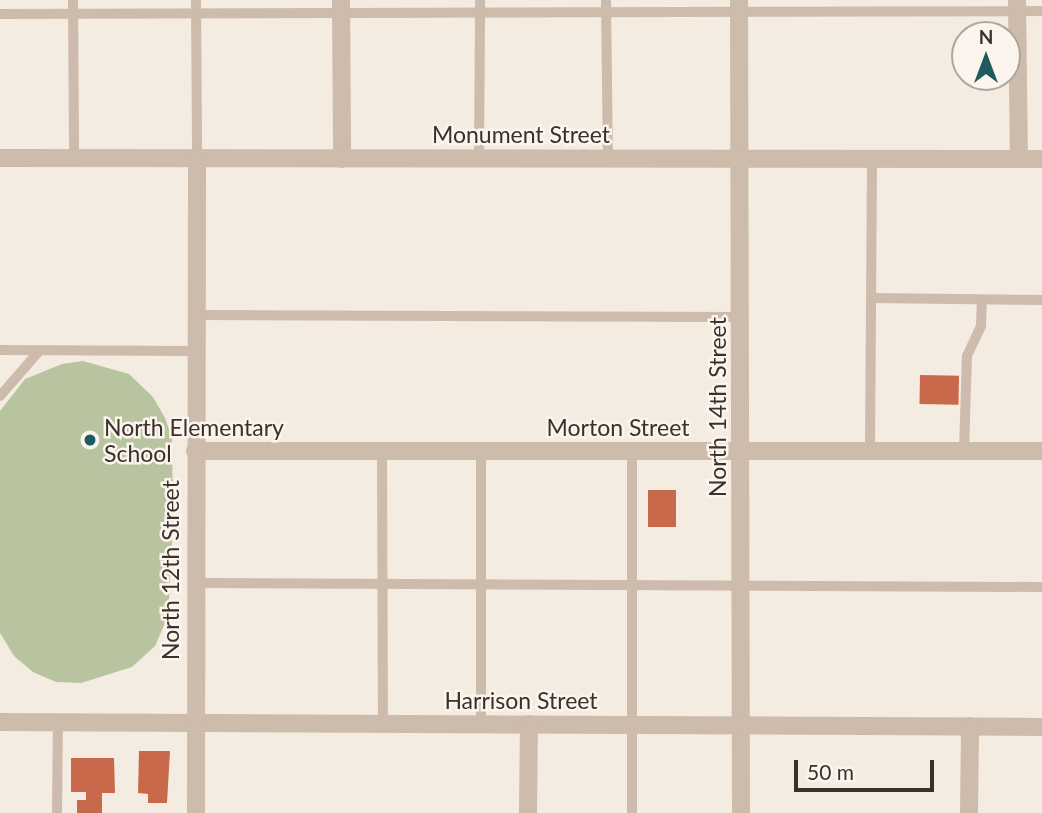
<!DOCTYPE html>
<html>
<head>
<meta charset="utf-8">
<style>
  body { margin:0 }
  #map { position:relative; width:1042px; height:813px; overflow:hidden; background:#f4ebe1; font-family:Lato,sans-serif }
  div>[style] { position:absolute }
  .green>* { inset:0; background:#b8c4a0 }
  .building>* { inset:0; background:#c8694b; transform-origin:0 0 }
  .lane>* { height:10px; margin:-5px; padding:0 5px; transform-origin:5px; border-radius:5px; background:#cdbbac }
  .street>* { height:18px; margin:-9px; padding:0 9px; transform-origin:9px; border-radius:9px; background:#cdbbac }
  .dots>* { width:19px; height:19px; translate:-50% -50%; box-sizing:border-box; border:4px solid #fbf5ee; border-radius:50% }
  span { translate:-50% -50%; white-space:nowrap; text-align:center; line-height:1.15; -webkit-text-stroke:5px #fbf5ee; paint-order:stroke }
  .street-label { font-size:23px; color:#3b302b }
  .poi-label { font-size:23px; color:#3b302b }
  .left { translate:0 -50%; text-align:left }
  .north { position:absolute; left:951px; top:21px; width:70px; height:70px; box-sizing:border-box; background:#fbf5ee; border:2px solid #aea6a0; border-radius:50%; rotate:0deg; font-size:19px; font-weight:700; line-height:28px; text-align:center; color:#3b302b }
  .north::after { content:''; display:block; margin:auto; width:24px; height:32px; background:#1f5a5e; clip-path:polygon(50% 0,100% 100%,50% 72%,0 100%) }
  .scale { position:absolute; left:794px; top:760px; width:140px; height:32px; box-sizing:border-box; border:4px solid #3b302b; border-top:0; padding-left:9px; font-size:21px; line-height:24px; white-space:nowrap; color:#3b302b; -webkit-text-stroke:5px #fbf5ee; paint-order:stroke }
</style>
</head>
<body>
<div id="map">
  <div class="green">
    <div style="clip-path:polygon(83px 361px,129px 374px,153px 397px,165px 418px,172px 438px,173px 524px,168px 616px,155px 646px,132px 667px,81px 683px,56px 682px,33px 672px,14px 656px,0 633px,0 411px,25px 379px,62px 364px)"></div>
  </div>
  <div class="building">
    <div style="left:920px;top:375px;width:39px;height:29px;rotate:1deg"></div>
    <div style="left:648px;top:490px;width:28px;height:37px"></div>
    <div style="clip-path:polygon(139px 751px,170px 751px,167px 803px,148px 803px,148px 794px,138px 793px)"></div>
    <div style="clip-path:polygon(71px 758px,114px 758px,115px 793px,102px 793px,102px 813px,77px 813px,77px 800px,86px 800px,86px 792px,71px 792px)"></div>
  </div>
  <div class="lane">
    <div style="left:73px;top:0;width:159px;rotate:89.6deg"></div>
    <div style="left:196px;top:0;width:159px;rotate:89.6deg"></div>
    <div style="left:606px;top:0;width:158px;rotate:89.3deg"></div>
    <div style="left:0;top:14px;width:1042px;rotate:-0.16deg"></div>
    <div style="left:479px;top:159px;width:159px;rotate:-89.6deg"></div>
    <div style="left:872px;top:298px;width:170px;rotate:0.7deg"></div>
    <div style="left:196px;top:315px;width:545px;rotate:0.21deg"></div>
    <div style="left:0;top:350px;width:195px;rotate:0.3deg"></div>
    <div style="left:0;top:396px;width:61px;rotate:-49deg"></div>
    <div style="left:382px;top:451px;width:273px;rotate:89.8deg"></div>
    <div style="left:632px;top:451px;width:362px;rotate:90deg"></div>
    <div style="left:870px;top:451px;width:293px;rotate:-89.6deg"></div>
    <div style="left:964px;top:451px;width:95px;rotate:-88.2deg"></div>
    <div style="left:967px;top:356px;width:33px;rotate:-65deg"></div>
    <div style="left:981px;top:326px;width:26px;rotate:-88deg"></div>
    <div style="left:195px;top:583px;width:847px;rotate:0.27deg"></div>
    <div style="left:481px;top:724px;width:273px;rotate:-90deg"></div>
    <div style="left:57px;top:813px;width:90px;rotate:-89.4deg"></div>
  </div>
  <div class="street">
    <div style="left:341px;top:0;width:159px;rotate:89.6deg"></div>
    <div style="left:739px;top:0;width:813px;rotate:89.86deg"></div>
    <div style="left:1017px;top:0;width:159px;rotate:89.3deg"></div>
    <div style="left:0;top:158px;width:1042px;rotate:0.05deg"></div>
    <div style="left:195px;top:451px;width:847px"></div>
    <div style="left:0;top:722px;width:1042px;rotate:0.27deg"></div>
    <div style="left:196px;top:813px;width:654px;rotate:-89.91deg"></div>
    <div style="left:528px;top:813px;width:89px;rotate:-89.4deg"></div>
    <div style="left:969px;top:813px;width:87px;rotate:-89.3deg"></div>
  </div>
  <div class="dots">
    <div style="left:90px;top:440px;background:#1f5a5e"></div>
  </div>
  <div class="street-label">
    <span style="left:521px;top:134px">Monument Street</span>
    <span style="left:717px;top:407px;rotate:-90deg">North 14th Street</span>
    <span style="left:618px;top:427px">Morton Street</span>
    <span style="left:170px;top:570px;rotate:-90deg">North 12th Street</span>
    <span style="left:521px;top:700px">Harrison Street</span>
  </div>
  <div class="poi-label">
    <span class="left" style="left:104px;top:440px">North Elementary<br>School</span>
  </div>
  <div class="north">N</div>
  <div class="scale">50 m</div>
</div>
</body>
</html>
